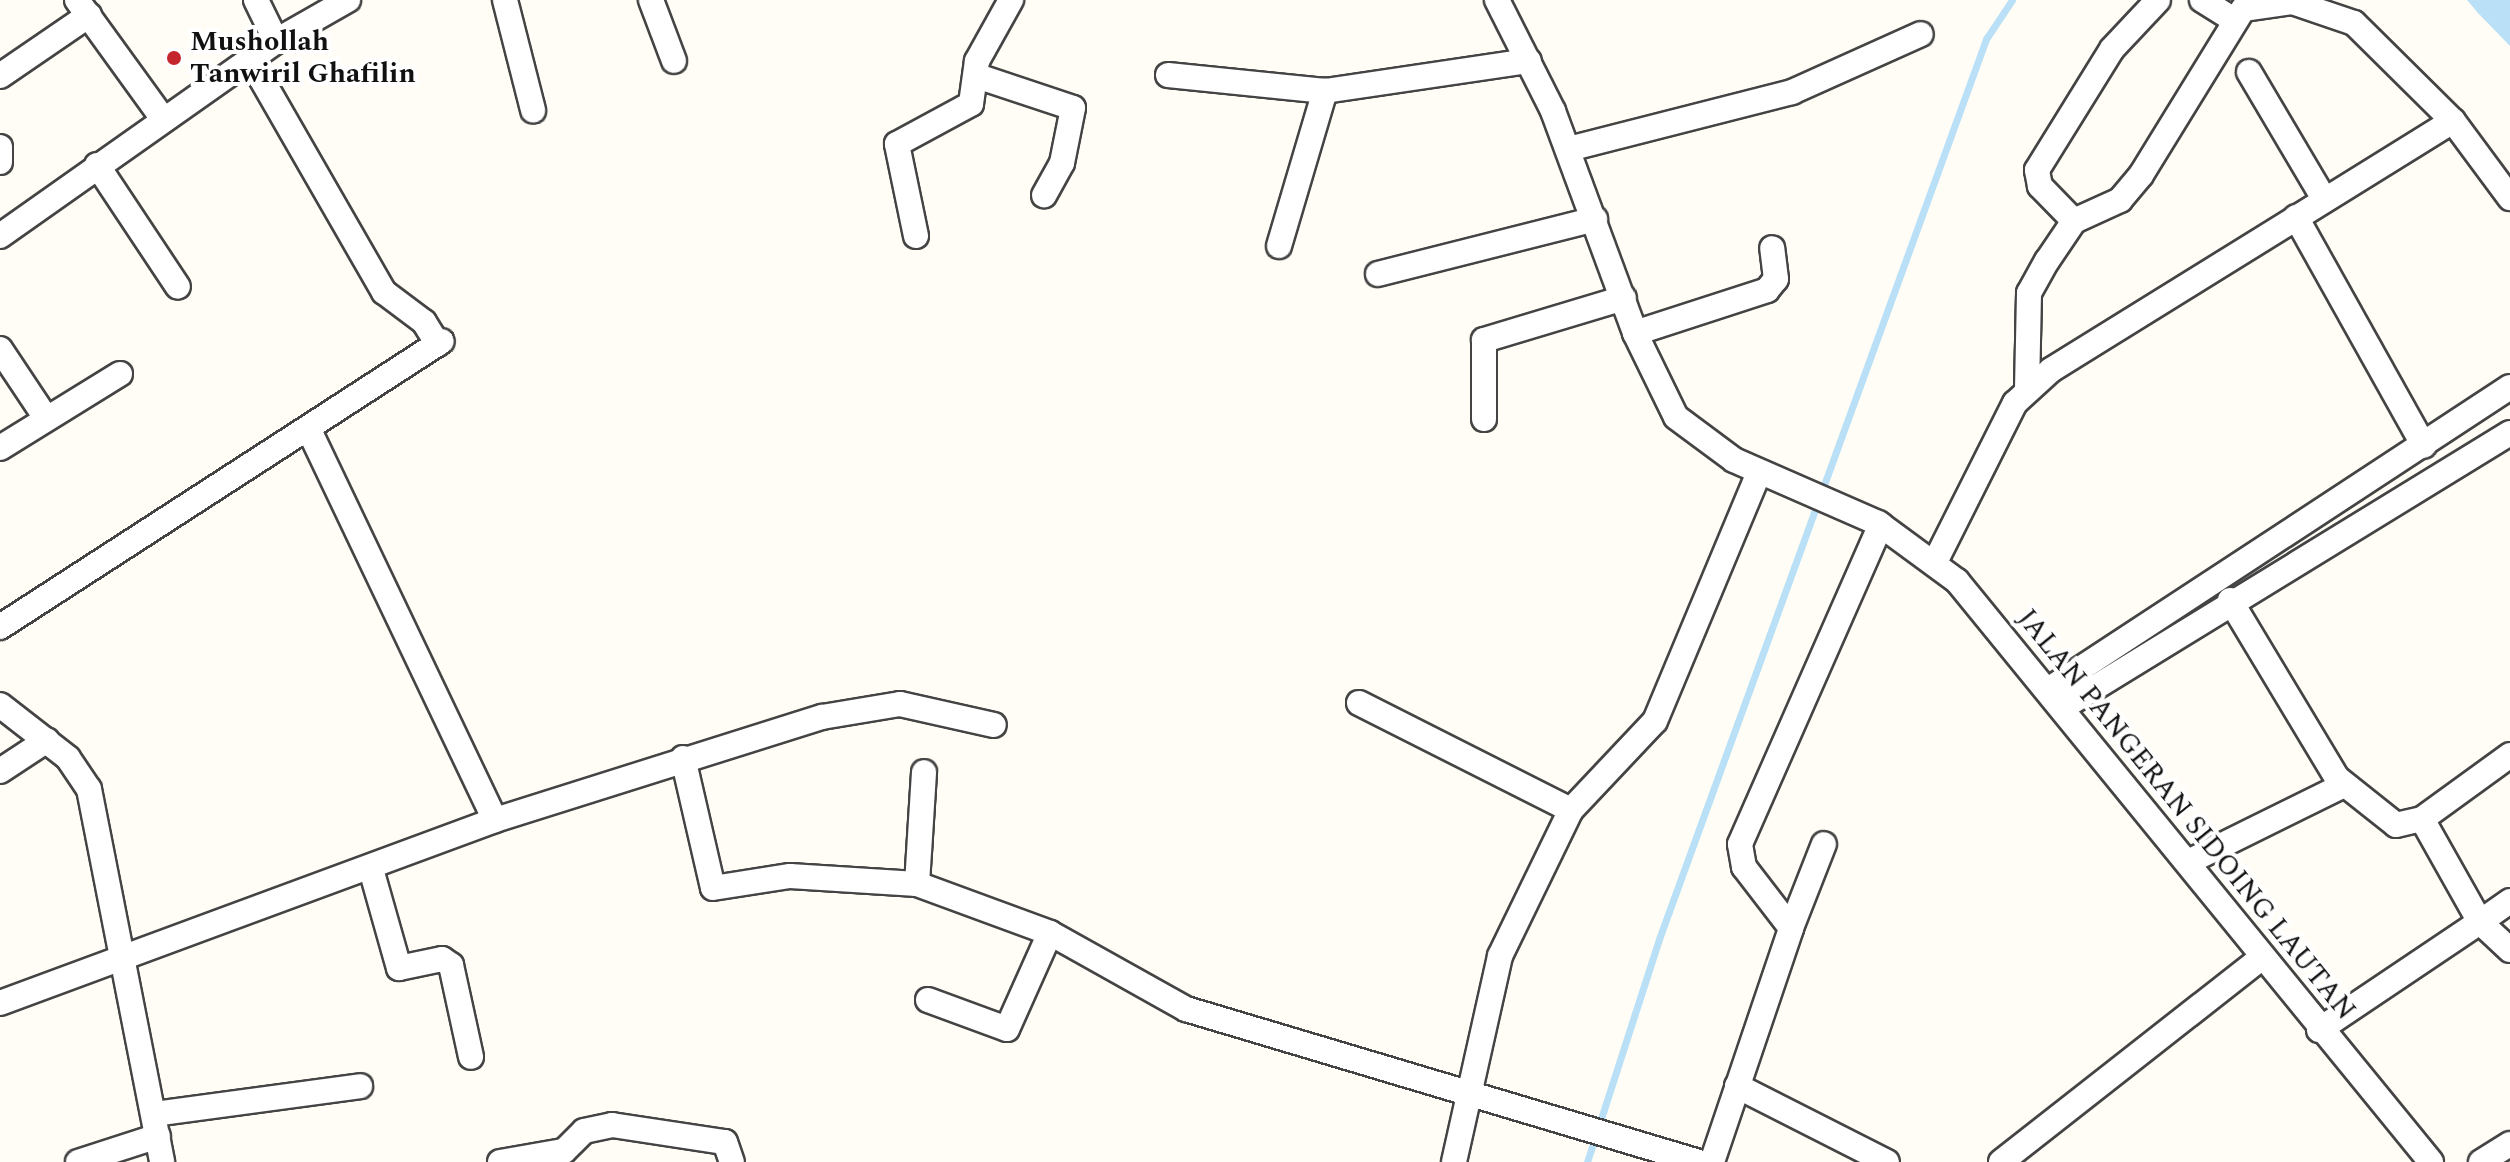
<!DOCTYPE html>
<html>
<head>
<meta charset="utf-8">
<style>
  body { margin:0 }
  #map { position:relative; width:2510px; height:1162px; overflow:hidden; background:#fffdf5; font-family:Spectral,serif }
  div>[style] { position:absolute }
  .water>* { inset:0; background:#b9e0f7 }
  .stream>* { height:7px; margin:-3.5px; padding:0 3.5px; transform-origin:3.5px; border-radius:3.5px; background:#b9e0f7 }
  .roads { filter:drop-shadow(2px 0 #444) drop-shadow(-2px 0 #444) drop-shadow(0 2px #444) drop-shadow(0 -2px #444) }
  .minor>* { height:24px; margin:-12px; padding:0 12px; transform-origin:12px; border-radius:12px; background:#fff }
  .dots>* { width:22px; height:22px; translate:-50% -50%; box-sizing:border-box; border:4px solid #fff; border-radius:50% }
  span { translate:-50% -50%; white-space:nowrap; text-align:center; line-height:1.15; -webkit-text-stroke:8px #fff; paint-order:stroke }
  .poi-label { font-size:28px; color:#111; font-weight:700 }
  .left { translate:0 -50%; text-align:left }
  .street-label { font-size:28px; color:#111 }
</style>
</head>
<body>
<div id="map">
  <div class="water">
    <div style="clip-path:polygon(2467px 0,2510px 0,2510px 46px,2478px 13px)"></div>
  </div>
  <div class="stream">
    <div style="left:1587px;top:1162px;width:234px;rotate:-72.1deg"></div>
    <div style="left:1659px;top:939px;width:958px;rotate:-70.03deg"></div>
    <div style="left:1986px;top:39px;width:47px;rotate:-56.3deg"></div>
  </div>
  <div class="roads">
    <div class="minor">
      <div style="left:77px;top:0;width:148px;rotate:54.1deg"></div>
      <div style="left:256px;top:0;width:46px;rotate:64deg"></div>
      <div style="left:505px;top:0;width:114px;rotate:75.7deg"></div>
      <div style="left:651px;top:0;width:65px;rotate:69.3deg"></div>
      <div style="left:1497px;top:0;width:124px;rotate:63.2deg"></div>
      <div style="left:1553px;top:111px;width:237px;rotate:69.7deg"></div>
      <div style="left:1635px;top:333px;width:93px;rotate:64deg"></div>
      <div style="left:1676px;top:417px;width:72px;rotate:36.6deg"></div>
      <div style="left:1734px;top:460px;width:157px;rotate:23.6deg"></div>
      <div style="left:1878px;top:523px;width:98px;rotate:36.3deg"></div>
      <div style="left:1957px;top:581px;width:750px;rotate:50.79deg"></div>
      <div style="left:2202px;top:0;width:36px;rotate:32deg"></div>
      <div style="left:250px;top:59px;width:269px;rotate:60.1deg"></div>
      <div style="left:384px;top:292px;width:50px;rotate:36.9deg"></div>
      <div style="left:424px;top:322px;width:26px;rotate:58deg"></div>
      <div style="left:2249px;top:72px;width:147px;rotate:59.4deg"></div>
      <div style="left:1168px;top:75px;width:158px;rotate:5.8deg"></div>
      <div style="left:1325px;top:91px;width:206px;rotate:-8.4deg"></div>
      <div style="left:0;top:76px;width:108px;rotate:-34.4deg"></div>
      <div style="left:977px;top:76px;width:101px;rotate:18.4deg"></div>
      <div style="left:1073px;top:108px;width:56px;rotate:101.3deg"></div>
      <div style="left:1062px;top:163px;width:37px;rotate:119deg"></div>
      <div style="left:0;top:147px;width:15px;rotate:90deg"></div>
      <div style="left:1569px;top:149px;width:230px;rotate:-14.3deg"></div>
      <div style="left:1792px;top:92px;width:141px;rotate:-24.2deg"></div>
      <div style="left:97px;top:165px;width:146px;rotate:56.4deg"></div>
      <div style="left:2296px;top:217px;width:262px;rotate:60.8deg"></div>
      <div style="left:2074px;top:221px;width:49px;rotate:-134.2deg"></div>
      <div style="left:2040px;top:186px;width:16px;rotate:-101deg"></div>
      <div style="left:2037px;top:170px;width:142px;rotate:-58.2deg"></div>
      <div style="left:2112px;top:49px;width:67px;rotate:-46.8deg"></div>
      <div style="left:0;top:236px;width:338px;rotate:-35.2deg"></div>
      <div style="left:276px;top:41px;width:83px;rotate:-29.7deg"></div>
      <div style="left:916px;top:236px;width:94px;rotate:-101.7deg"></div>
      <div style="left:897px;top:144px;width:84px;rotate:-28.4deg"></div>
      <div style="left:971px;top:104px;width:43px;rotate:-82.1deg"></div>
      <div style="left:977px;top:61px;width:70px;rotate:-60.9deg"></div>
      <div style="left:1279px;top:246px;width:162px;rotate:-73.5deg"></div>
      <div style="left:1378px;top:274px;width:224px;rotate:-14.2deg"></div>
      <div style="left:1635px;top:333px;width:139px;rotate:-18deg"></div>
      <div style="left:1767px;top:290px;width:14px;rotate:-51deg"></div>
      <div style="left:1776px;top:279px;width:31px;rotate:-97deg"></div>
      <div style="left:0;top:349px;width:83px;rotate:56.3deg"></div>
      <div style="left:2027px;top:389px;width:96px;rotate:-88.8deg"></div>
      <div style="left:2029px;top:293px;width:37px;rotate:-61deg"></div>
      <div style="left:2047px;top:261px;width:48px;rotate:-56deg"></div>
      <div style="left:2074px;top:221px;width:51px;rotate:-24.5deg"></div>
      <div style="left:2120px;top:200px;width:33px;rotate:-50deg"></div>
      <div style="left:2141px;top:175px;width:195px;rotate:-58.4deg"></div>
      <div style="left:2243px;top:9px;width:49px;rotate:-8.1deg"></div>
      <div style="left:2292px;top:2px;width:65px;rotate:18.7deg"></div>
      <div style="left:2354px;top:23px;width:139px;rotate:44.7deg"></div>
      <div style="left:1484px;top:419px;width:79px;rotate:-90deg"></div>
      <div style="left:1484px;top:340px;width:146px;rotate:-16.7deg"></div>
      <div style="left:309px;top:430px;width:432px;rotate:64.5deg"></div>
      <div style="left:0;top:448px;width:141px;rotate:-31.7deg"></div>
      <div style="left:1935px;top:562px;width:178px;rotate:-63.3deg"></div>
      <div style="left:2015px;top:403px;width:49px;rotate:-42.5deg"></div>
      <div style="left:2051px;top:370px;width:473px;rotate:-31.8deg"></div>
      <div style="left:2453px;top:121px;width:96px;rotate:53.5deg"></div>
      <div style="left:2230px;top:600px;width:208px;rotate:59deg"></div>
      <div style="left:2337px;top:778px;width:75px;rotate:38.5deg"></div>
      <div style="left:2396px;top:825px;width:27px;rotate:-13deg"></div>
      <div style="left:0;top:627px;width:526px;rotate:-32.91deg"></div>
      <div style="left:2051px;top:688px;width:549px;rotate:-33.26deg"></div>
      <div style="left:1359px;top:703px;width:237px;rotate:26.8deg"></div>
      <div style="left:1571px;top:810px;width:122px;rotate:-46.7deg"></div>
      <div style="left:1655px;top:721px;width:270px;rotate:-67.3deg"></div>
      <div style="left:0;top:705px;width:86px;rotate:37.9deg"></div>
      <div style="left:68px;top:758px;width:37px;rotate:56deg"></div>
      <div style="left:89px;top:789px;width:380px;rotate:78.9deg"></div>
      <div style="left:2065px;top:706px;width:522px;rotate:-31.53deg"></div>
      <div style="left:683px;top:758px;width:133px;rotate:77deg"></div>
      <div style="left:713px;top:888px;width:78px;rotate:-8.9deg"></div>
      <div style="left:790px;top:876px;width:127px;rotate:3.6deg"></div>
      <div style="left:917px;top:884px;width:142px;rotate:20.2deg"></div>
      <div style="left:1050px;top:933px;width:156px;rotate:29.2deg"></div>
      <div style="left:1186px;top:1009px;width:535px;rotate:16.61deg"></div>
      <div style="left:0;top:771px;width:56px;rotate:-33.4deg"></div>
      <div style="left:2188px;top:862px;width:174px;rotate:-26.3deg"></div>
      <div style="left:371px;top:869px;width:103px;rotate:74.2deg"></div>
      <div style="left:399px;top:968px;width:44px;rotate:-11.8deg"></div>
      <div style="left:442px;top:959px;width:11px;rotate:34deg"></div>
      <div style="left:451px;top:965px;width:94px;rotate:77.7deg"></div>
      <div style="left:917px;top:884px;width:112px;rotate:-86.4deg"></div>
      <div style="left:2510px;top:901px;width:37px;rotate:145deg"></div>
      <div style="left:2480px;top:922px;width:41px;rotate:43deg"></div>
      <div style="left:1791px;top:928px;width:90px;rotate:-68.6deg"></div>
      <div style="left:928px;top:1000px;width:84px;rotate:20.2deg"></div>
      <div style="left:1007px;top:1029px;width:105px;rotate:-65.9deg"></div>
      <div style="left:0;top:1003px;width:528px;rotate:-20.29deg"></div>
      <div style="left:495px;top:820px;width:343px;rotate:-17.5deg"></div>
      <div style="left:822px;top:717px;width:79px;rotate:-9.5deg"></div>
      <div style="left:900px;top:704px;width:96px;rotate:12.6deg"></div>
      <div style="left:2319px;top:1030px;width:194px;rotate:-33.9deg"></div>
      <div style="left:2480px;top:922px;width:118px;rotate:-119.4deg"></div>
      <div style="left:2422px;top:819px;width:109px;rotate:-36deg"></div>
      <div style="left:1737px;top:1086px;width:168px;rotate:26.9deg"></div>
      <div style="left:154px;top:1114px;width:208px;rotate:-7.7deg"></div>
      <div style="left:78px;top:1162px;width:84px;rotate:-18deg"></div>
      <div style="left:500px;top:1162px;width:65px;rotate:-9.8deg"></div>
      <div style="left:564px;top:1151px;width:28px;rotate:-45deg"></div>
      <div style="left:584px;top:1131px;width:29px;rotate:-12deg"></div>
      <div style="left:612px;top:1125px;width:114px;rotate:8.6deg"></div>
      <div style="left:725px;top:1142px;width:21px;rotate:71deg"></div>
      <div style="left:1454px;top:1162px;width:211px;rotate:-77.4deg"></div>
      <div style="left:1500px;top:956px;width:162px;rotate:-64.1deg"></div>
      <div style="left:1712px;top:1162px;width:247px;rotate:-71.3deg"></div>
      <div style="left:1791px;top:928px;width:77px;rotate:-127.6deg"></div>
      <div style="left:1744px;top:867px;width:23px;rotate:-100deg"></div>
      <div style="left:1740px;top:844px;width:349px;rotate:-66.2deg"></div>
      <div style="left:2001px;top:1162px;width:332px;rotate:-38.1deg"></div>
      <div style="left:2481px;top:1162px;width:34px;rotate:-32deg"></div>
    </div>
  </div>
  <div class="dots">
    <div style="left:174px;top:58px;background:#c4262e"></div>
  </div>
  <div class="poi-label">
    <span class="left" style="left:190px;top:58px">Mushollah<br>Tanwiril Ghafilin</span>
  </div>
  <div class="street-label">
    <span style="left:2186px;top:815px;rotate:51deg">JALAN PANGERAN SIDOING LAUTAN</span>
  </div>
</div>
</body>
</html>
